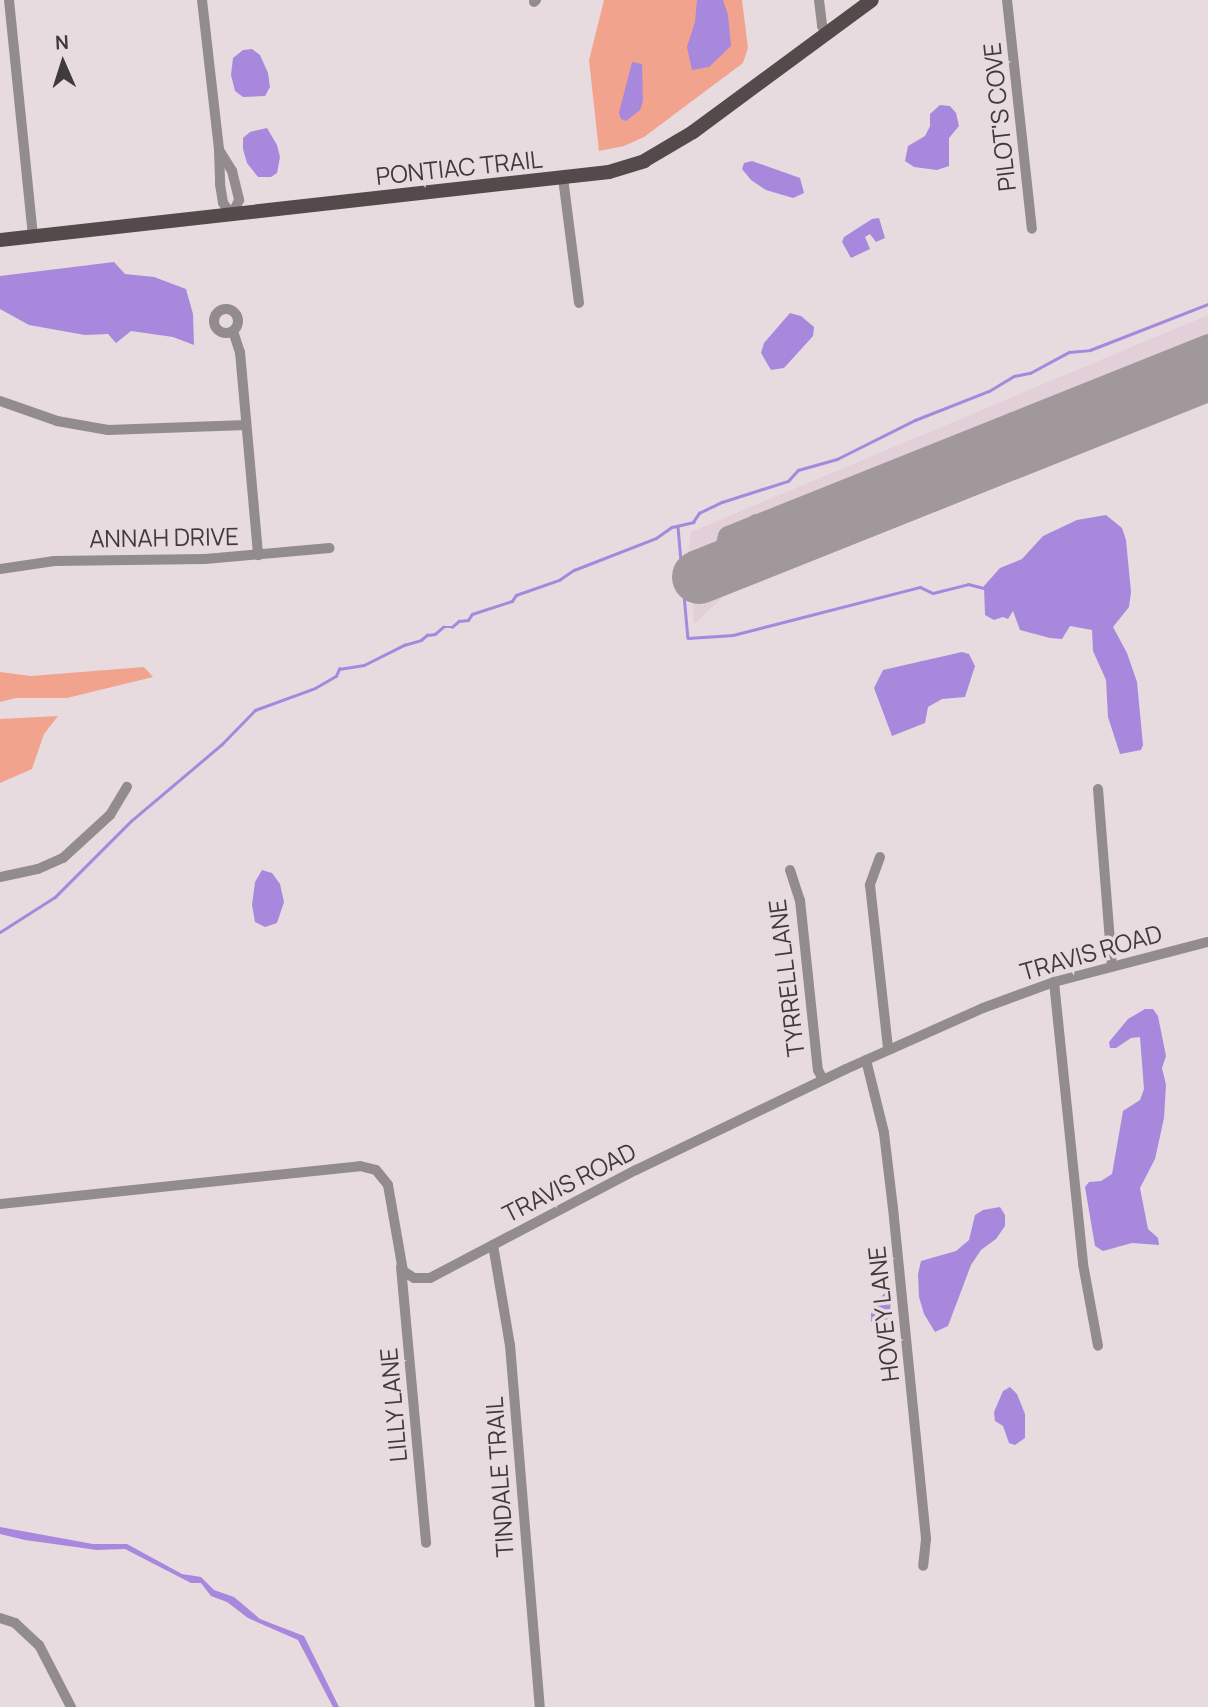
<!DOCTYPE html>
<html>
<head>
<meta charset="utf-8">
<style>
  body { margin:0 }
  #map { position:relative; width:1208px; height:1707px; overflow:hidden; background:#e7dbe0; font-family:Manrope,sans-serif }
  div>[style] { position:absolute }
  .built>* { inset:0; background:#e3cfd8 }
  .green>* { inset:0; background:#f1a38e }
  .water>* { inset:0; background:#a788dd }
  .stream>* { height:2.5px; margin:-1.25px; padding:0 1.25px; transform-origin:1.25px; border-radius:1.25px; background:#a788dd }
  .taxiway>* { height:21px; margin:-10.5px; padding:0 10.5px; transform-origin:10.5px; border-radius:10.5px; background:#a0989b }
  .runway>* { height:54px; margin:-27px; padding:0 27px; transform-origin:27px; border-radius:27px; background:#a0989b }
  .minor>* { height:10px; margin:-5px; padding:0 5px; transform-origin:5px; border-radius:5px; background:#928c8d }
  .minor>.ring { margin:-5px; padding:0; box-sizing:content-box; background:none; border:10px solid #928c8d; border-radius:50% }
  .major>* { height:14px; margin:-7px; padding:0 7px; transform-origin:7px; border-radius:7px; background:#544a4b }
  span { translate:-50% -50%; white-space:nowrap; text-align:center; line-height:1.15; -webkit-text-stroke:7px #e7dbe0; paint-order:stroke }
  .street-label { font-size:24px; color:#3f3a3c }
  .north { position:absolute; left:28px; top:28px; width:70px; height:70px; -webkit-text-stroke:5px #e7dbe0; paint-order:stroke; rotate:357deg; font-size:19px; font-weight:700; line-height:28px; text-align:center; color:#3f3a3c }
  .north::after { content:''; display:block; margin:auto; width:24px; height:32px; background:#3f3a3c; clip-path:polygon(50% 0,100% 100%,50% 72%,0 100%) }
</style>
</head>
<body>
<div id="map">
  <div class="built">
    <div style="clip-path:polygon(1208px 315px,1208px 398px,732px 589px,694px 624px,693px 599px,684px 562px,688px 558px,691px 532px)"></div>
  </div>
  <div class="green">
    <div style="clip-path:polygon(604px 0,742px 0,748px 48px,743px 63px,644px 137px,624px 146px,599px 151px,589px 60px)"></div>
    <div style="clip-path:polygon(144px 667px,153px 677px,67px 698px,16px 698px,0 702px,0 672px,31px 676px)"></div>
    <div style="clip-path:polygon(58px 716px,44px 734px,32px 769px,0 783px,0 719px)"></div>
  </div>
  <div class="water">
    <div style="clip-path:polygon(697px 0,723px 0,728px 15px,731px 46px,709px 67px,692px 70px,687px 47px,695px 22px)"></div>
    <div style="clip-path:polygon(252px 49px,260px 55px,268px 73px,270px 87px,265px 96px,243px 97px,235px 91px,231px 75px,233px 58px,243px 50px)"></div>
    <div style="clip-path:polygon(632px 62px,642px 64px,643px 101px,640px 110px,626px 121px,621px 119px,619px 113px)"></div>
    <div style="clip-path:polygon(940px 105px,950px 106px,956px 113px,959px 126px,949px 138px,949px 166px,937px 170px,914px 167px,905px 161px,908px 146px,925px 136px,930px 126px,930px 114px)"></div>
    <div style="clip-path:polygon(267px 128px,277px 145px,280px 157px,277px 173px,271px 177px,258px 177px,247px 163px,243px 149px,243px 138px,250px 132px)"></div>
    <div style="clip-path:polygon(752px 161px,800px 178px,804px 193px,793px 198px,766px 190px,751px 180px,742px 169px,744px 163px)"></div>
    <div style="clip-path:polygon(879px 218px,885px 238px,876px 242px,870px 234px,865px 237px,870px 249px,851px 258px,842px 242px,844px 237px,872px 219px)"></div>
    <div style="clip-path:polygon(114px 262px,125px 274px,154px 277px,186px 289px,193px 314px,194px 345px,173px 337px,131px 331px,116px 343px,108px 334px,85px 335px,29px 325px,0 309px,0 276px)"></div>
    <div style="clip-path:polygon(790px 313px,801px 316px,814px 327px,813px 336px,784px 368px,771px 370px,761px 353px,764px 343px)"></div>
    <div style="clip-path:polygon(1106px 515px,1122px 528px,1126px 540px,1131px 592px,1129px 607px,1113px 627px,1127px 653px,1137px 682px,1143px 745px,1141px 750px,1120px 754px,1108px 717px,1106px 680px,1093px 651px,1092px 630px,1070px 626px,1062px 639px,1050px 638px,1020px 630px,1013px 611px,1008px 619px,1003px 617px,994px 620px,985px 615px,984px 586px,1000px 568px,1022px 559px,1043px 536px,1077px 520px)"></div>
    <div style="clip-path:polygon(962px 652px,969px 654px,975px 666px,965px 697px,942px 699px,928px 707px,925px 723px,892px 736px,874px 688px,883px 670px)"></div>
    <div style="clip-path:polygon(262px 870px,272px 873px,280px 884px,284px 902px,277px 923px,265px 927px,255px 922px,252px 905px,255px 882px)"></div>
    <div style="clip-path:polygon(1145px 1009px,1153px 1009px,1158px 1016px,1166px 1056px,1162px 1068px,1166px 1085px,1164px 1118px,1155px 1159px,1140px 1188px,1148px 1229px,1158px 1238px,1159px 1245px,1132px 1243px,1103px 1251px,1095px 1246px,1085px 1187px,1089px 1182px,1101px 1181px,1112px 1174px,1123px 1111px,1140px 1100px,1144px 1089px,1140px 1037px,1131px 1038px,1116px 1048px,1110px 1048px,1109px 1042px,1128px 1019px)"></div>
    <div style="clip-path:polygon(1000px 1207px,1005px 1215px,1005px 1226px,996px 1239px,981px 1250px,971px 1265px,948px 1326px,935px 1332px,924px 1314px,919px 1297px,918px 1274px,921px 1261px,956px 1251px,969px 1240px,975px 1215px,983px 1210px)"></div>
    <div style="clip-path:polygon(891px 1288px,890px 1318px,885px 1324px,874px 1324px,871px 1321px,871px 1312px,875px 1302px)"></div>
    <div style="clip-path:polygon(1010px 1387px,1017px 1394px,1025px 1414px,1025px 1438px,1015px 1445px,1009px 1443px,1003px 1426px,995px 1421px,994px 1412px,1003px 1391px)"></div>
    <div style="clip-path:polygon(0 1527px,93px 1544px,127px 1544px,182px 1574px,201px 1577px,214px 1590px,234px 1597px,260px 1619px,304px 1636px,339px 1707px,333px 1707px,298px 1640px,248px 1618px,227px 1602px,211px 1596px,201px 1583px,191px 1583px,125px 1549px,97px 1550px,25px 1540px,0 1534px)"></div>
  </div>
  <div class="stream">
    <div style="left:678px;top:527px;width:111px;rotate:84.9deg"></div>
    <div style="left:688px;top:638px;width:45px;rotate:-3.8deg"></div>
    <div style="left:733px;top:635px;width:193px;rotate:-14.4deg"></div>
    <div style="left:920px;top:587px;width:14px;rotate:25deg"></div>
    <div style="left:933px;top:593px;width:36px;rotate:-14deg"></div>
    <div style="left:968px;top:584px;width:16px;rotate:14deg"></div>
    <div style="left:0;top:932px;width:65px;rotate:-32.5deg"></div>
    <div style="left:55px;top:897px;width:107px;rotate:-45deg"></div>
    <div style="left:131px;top:821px;width:118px;rotate:-40.2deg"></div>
    <div style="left:221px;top:745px;width:49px;rotate:-45.8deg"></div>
    <div style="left:255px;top:710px;width:64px;rotate:-20.1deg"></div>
    <div style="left:315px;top:688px;width:24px;rotate:-30deg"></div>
    <div style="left:336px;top:676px;width:8px;rotate:-67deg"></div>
    <div style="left:339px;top:669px;width:25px;rotate:-9deg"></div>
    <div style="left:364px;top:665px;width:45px;rotate:-26.6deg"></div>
    <div style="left:404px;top:645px;width:18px;rotate:-16deg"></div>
    <div style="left:421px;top:640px;width:8px;rotate:-40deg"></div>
    <div style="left:427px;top:635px;width:8px;rotate:-7deg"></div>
    <div style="left:435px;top:634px;width:11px;rotate:-41deg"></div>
    <div style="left:443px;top:627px;width:9px"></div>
    <div style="left:452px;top:627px;width:9px;rotate:-41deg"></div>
    <div style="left:459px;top:621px;width:9px;rotate:-6deg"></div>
    <div style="left:468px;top:620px;width:7px;rotate:-56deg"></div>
    <div style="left:472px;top:614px;width:42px;rotate:-18deg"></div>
    <div style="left:512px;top:601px;width:7px;rotate:-56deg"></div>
    <div style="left:516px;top:595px;width:46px;rotate:-19.2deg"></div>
    <div style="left:559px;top:580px;width:18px;rotate:-34deg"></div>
    <div style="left:574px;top:570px;width:88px;rotate:-21.3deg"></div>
    <div style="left:656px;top:538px;width:19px;rotate:-35deg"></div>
    <div style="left:672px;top:527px;width:22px;rotate:-13deg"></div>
    <div style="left:693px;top:522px;width:11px;rotate:-56deg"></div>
    <div style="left:699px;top:513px;width:25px;rotate:-26deg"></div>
    <div style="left:722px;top:502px;width:69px;rotate:-17.7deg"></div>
    <div style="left:788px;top:481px;width:15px;rotate:-48deg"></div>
    <div style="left:798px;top:470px;width:41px;rotate:-15.8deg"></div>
    <div style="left:837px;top:459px;width:87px;rotate:-26.6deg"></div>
    <div style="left:915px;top:420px;width:79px;rotate:-21.4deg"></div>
    <div style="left:989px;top:391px;width:29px;rotate:-31deg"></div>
    <div style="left:1014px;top:376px;width:16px;rotate:-11deg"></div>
    <div style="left:1030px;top:373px;width:44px;rotate:-28.3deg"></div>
    <div style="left:1069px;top:352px;width:21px;rotate:-5deg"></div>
    <div style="left:1090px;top:350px;width:127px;rotate:-21.3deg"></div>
  </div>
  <div class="taxiway">
    <div style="left:1013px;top:422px;width:28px;rotate:71deg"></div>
    <div style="left:756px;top:524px;width:28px;rotate:69deg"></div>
    <div style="left:730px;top:564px;width:17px;rotate:-107deg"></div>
    <div style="left:725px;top:548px;width:12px;rotate:-76deg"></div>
    <div style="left:728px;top:536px;width:517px;rotate:-21.8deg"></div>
  </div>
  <div class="runway">
    <div style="left:699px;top:577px;width:548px;rotate:-21.74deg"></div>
  </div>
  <div class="minor">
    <div style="left:9px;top:0;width:238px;rotate:84.2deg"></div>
    <div style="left:202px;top:0;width:151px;rotate:83.5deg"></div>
    <div style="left:219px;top:150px;width:34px;rotate:88deg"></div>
    <div style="left:220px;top:184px;width:19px;rotate:81deg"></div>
    <div style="left:223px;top:203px;width:15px;rotate:53deg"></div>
    <div style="left:819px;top:0;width:26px;rotate:83deg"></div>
    <div style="left:822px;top:26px;width:9px;rotate:54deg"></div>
    <div style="left:1007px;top:0;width:230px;rotate:83.8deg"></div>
    <div style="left:534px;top:2px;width:3px;rotate:-45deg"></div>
    <div style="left:219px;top:150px;width:25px;rotate:58deg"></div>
    <div style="left:232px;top:171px;width:30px;rotate:76deg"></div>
    <div style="left:239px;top:200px;width:17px;rotate:115deg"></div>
    <div style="left:563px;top:178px;width:126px;rotate:82.7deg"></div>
    <div class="ring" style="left:214px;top:309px;width:14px;height:14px"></div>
    <div style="left:233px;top:331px;width:22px;rotate:72deg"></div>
    <div style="left:240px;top:352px;width:204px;rotate:84.9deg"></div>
    <div style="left:0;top:401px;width:60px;rotate:19.3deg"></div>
    <div style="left:57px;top:421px;width:52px;rotate:10deg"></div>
    <div style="left:108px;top:430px;width:138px;rotate:-2.1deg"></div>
    <div style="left:0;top:569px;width:55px;rotate:-8.4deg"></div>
    <div style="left:54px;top:561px;width:151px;rotate:-0.8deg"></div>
    <div style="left:205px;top:559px;width:125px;rotate:-5deg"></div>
    <div style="left:1098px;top:789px;width:178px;rotate:85.5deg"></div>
    <div style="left:880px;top:857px;width:30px;rotate:110deg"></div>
    <div style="left:870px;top:885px;width:165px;rotate:83.7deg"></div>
    <div style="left:790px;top:870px;width:32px;rotate:72deg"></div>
    <div style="left:800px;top:900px;width:171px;rotate:84deg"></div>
    <div style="left:818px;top:1070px;width:11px;rotate:63deg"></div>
    <div style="left:0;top:877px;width:39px;rotate:-12deg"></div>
    <div style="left:38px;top:869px;width:27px;rotate:-24deg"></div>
    <div style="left:63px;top:858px;width:64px;rotate:-42.5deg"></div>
    <div style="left:110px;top:815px;width:33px;rotate:-59deg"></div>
    <div style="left:1054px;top:982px;width:283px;rotate:84.1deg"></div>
    <div style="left:1083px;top:1264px;width:83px;rotate:79.6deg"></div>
    <div style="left:866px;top:1060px;width:75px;rotate:76.1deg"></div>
    <div style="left:884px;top:1133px;width:76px;rotate:83.2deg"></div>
    <div style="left:893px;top:1208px;width:333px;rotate:84.3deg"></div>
    <div style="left:926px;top:1539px;width:27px;rotate:96deg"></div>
    <div style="left:0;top:1204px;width:362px;rotate:-6deg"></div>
    <div style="left:360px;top:1166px;width:16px;rotate:14deg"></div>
    <div style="left:376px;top:1170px;width:19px;rotate:51deg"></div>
    <div style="left:388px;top:1185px;width:87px;rotate:80.1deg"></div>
    <div style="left:403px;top:1271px;width:13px;rotate:32deg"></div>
    <div style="left:414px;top:1278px;width:16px"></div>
    <div style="left:430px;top:1278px;width:233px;rotate:-27.7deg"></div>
    <div style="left:636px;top:1170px;width:233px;rotate:-25.7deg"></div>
    <div style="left:846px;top:1069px;width:150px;rotate:-24deg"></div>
    <div style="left:983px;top:1008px;width:76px;rotate:-20.1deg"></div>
    <div style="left:1054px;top:982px;width:159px;rotate:-14.6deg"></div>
    <div style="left:493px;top:1245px;width:101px;rotate:80.4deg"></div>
    <div style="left:510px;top:1345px;width:363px;rotate:85.3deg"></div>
    <div style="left:401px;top:1267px;width:277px;rotate:84.8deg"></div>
    <div style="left:0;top:1618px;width:16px;rotate:18deg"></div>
    <div style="left:15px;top:1623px;width:33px;rotate:43deg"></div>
    <div style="left:39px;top:1645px;width:70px;rotate:62.7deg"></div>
  </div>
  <div class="major">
    <div style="left:0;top:240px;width:613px;rotate:-6.37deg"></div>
    <div style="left:609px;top:172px;width:37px;rotate:-17deg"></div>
    <div style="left:644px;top:161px;width:57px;rotate:-30.6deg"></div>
    <div style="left:693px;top:132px;width:222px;rotate:-36.4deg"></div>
  </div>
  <div class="street-label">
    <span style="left:999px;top:117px;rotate:-96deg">PILOT'S COVE</span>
    <span style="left:459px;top:167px;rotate:-6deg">PONTIAC TRAIL</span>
    <span style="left:164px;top:537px;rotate:-1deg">ANNAH DRIVE</span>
    <span style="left:1091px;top:952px;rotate:-16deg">TRAVIS ROAD</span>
    <span style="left:786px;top:978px;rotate:-97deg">TYRRELL LANE</span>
    <span style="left:569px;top:1182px;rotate:-27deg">TRAVIS ROAD</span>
    <span style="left:883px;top:1314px;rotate:-96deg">HOVEY LANE</span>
    <span style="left:393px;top:1405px;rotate:-95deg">LILLY LANE</span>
    <span style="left:499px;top:1477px;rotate:-94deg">TINDALE TRAIL</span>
  </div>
  <div class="north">N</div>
</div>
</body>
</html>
